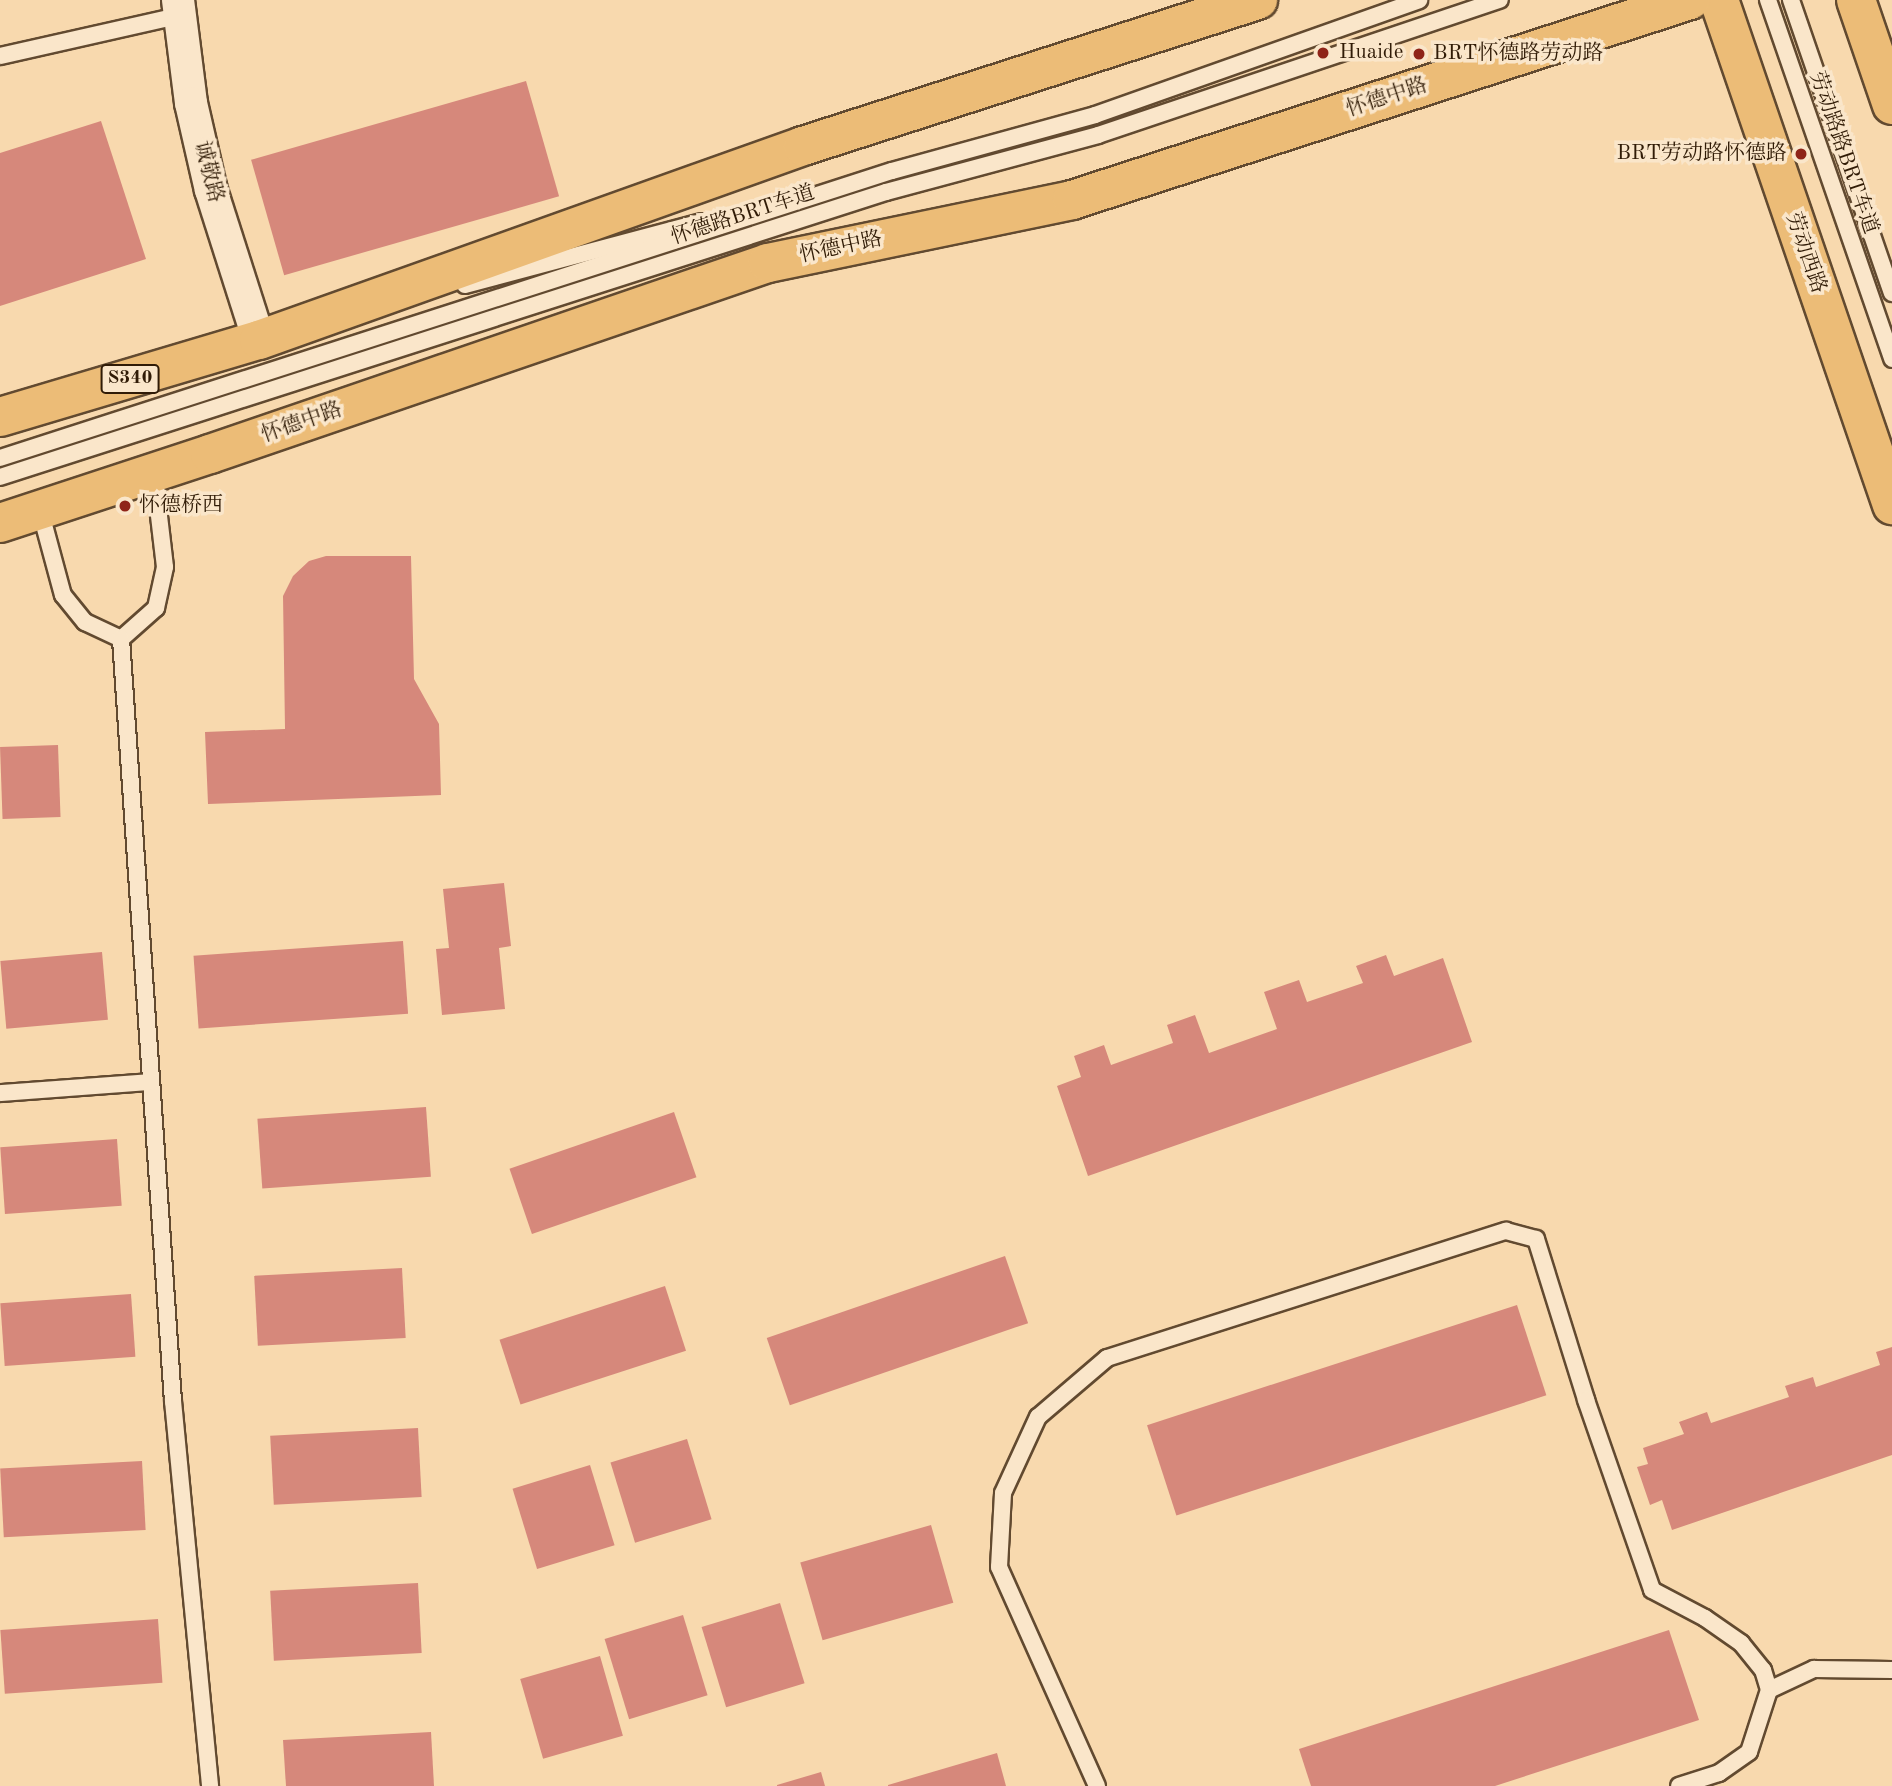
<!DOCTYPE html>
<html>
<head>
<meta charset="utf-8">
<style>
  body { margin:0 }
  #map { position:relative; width:1892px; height:1786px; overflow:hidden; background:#f8d9ae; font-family:"Old Standard TT","Noto Serif SC",serif }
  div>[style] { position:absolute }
  .building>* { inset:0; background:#d6887b; transform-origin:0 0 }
  .roads { filter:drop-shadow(2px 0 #624a30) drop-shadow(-2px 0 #624a30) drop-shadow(0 2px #624a30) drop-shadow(0 -2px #624a30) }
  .lane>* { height:16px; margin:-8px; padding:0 8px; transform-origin:8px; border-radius:8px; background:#fae6ca }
  .street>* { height:32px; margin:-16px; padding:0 16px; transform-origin:16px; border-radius:16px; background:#fae6ca }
  .primary>* { height:38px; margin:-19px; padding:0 19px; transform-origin:19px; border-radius:19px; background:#ecbc77 }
  .dots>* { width:19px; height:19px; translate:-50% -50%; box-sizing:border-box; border:4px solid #fae6ca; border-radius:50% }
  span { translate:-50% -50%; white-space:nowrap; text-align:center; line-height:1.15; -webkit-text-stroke:7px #fae6ca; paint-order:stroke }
  .shield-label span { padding:2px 5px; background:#fae6ca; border:2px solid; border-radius:5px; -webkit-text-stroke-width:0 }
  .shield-label { font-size:19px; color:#301b06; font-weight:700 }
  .poi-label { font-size:21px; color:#301b06 }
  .left { translate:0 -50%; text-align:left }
  .right { translate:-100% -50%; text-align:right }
  .street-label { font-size:21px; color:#301b06 }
</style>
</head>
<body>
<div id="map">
  <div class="building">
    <div style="left:526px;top:81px;width:120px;height:286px;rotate:74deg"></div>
    <div style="clip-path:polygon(101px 121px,146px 259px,0 306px,0 153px)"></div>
    <div style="clip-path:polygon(326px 556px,411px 556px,414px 679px,439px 724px,441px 795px,208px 804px,205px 732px,285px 729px,283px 596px,293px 576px,309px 561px)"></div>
    <div style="left:58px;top:745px;width:72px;height:58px;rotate:88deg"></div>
    <div style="clip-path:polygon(504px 883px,511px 946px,499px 948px,505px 1009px,442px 1015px,436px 949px,449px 948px,443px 889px)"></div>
    <div style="left:403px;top:941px;width:73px;height:210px;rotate:86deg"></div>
    <div style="left:102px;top:952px;width:68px;height:102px;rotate:85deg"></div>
    <div style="clip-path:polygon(1386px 955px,1394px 976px,1443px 958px,1472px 1042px,1088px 1176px,1057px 1086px,1081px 1077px,1074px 1056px,1104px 1045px,1111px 1065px,1173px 1043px,1167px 1025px,1195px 1015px,1209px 1053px,1277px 1029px,1264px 992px,1299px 980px,1307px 1002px,1363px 983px,1356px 966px)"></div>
    <div style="left:426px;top:1107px;width:70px;height:169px;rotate:86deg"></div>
    <div style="left:674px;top:1112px;width:69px;height:174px;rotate:71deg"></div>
    <div style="left:117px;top:1139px;width:67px;height:117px;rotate:86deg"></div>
    <div style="left:1005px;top:1256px;width:71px;height:252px;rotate:71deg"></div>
    <div style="left:402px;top:1268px;width:70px;height:148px;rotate:87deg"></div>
    <div style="left:665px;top:1286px;width:68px;height:174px;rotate:72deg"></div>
    <div style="left:131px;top:1294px;width:63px;height:131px;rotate:86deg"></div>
    <div style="left:1517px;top:1305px;width:95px;height:389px;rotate:72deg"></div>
    <div style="clip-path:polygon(1892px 1347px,1892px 1455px,1672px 1530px,1662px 1500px,1650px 1505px,1637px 1467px,1648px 1464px,1643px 1448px,1684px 1434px,1679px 1422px,1707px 1412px,1711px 1423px,1789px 1397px,1785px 1386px,1813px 1377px,1816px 1387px,1880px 1365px,1876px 1352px)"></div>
    <div style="left:418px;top:1428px;width:69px;height:148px;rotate:87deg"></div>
    <div style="left:687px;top:1439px;width:84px;height:80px;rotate:73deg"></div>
    <div style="left:142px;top:1461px;width:69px;height:142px;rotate:87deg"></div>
    <div style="left:590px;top:1465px;width:84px;height:81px;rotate:73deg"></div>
    <div style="left:931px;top:1525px;width:81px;height:136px;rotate:74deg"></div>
    <div style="left:418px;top:1583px;width:70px;height:148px;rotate:87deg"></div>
    <div style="left:780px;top:1603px;width:84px;height:82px;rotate:73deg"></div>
    <div style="left:683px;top:1615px;width:84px;height:82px;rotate:73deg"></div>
    <div style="left:158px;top:1619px;width:64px;height:158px;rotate:86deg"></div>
    <div style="clip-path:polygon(1669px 1630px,1699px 1720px,1495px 1786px,1311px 1786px,1299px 1749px)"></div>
    <div style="left:600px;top:1656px;width:83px;height:83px;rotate:74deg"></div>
    <div style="clip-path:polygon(431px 1732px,434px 1786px,286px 1786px,283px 1740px)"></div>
    <div style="clip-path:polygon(997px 1753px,1006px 1786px,888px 1786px,888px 1785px)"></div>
    <div style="clip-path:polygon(821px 1772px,825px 1786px,777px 1786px,777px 1785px)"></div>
  </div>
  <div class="roads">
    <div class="lane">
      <div style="left:1768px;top:0;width:380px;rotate:70.9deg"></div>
      <div style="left:1791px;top:0;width:310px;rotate:71deg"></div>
      <div style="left:0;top:56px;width:182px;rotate:-12.7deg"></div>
      <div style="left:465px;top:285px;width:244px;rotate:-14.9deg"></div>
      <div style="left:0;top:458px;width:937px;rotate:-17.84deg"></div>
      <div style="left:892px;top:171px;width:211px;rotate:-15.4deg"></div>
      <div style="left:1095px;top:115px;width:344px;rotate:-19.5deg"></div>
      <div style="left:0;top:477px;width:931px;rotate:-17.83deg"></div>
      <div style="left:886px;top:192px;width:220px;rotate:-15deg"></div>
      <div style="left:1098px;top:135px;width:424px;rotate:-18.6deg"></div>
      <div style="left:40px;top:510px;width:88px;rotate:74.9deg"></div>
      <div style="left:63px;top:595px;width:35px;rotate:51deg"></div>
      <div style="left:85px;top:622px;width:40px;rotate:25deg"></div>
      <div style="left:121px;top:639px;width:47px;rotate:-41.5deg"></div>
      <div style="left:156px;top:608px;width:42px;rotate:-77.6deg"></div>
      <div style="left:165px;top:567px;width:95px;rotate:-96.7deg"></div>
      <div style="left:121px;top:639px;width:764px;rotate:86.1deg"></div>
      <div style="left:173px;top:1401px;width:387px;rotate:84.5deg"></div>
      <div style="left:0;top:1093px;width:151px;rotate:-4.2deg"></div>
      <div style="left:1769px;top:1690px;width:50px;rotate:-25deg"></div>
      <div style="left:1814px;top:1669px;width:78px;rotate:0.7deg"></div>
      <div style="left:1097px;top:1786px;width:240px;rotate:-114.1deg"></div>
      <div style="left:999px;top:1567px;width:74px;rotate:-86.9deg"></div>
      <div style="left:1003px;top:1493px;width:84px;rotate:-65.3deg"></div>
      <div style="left:1038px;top:1417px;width:91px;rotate:-40.5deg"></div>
      <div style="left:1107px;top:1358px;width:419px;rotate:-17.7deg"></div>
      <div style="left:1506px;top:1231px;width:31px;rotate:15deg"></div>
      <div style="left:1536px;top:1239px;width:169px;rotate:72.7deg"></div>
      <div style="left:1586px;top:1400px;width:201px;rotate:70.8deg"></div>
      <div style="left:1652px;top:1590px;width:60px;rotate:27.8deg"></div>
      <div style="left:1705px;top:1618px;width:44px;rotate:34.8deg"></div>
      <div style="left:1741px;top:1643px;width:35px;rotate:51deg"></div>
      <div style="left:1763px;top:1670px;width:21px;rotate:73deg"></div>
      <div style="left:1769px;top:1690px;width:65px;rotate:107.9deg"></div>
      <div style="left:1749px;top:1752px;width:37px;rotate:145deg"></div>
      <div style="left:1719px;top:1773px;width:42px;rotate:162deg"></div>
    </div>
    <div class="street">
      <div style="left:178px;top:0;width:104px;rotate:82.8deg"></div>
      <div style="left:191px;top:103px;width:89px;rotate:77.1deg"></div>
      <div style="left:211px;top:190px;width:157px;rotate:72.3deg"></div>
    </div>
    <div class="primary">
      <div style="left:1719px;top:0;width:534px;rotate:71.09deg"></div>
      <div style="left:1856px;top:0;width:111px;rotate:71.1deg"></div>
      <div style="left:0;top:417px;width:270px;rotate:-16.6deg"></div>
      <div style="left:259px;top:340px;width:578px;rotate:-19.63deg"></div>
      <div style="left:803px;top:146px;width:478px;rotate:-17.8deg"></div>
      <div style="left:0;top:523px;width:221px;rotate:-18.2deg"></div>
      <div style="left:210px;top:454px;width:590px;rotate:-18.9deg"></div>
      <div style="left:768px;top:263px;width:310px;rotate:-11.7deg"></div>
      <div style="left:1072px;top:200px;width:650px;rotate:-17.93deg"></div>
    </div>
  </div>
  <div class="dots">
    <div style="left:1323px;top:53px;background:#8f2418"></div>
    <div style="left:1419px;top:54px;background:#8f2418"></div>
    <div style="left:1801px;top:154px;background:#8f2418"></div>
    <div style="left:125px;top:506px;background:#8f2418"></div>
  </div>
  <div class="shield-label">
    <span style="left:130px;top:379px">S340</span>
  </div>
  <div class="poi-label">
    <span class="left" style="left:1339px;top:53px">Huaide</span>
    <span class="left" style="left:1433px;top:54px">BRT怀德路劳动路</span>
    <span class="right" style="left:1787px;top:154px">BRT劳动路怀德路</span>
    <span class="left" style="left:139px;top:506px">怀德桥西</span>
  </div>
  <div class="street-label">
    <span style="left:1387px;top:98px;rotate:-18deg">怀德中路</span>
    <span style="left:1843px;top:153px;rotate:71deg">劳动路路BRT车道</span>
    <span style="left:208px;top:172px;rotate:76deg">诚敬路</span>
    <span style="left:743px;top:216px;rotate:-18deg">怀德路BRT车道</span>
    <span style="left:841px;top:248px;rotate:-12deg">怀德中路</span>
    <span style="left:1805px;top:253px;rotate:71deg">劳动西路</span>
    <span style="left:302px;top:423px;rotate:-19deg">怀德中路</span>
  </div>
</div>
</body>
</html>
